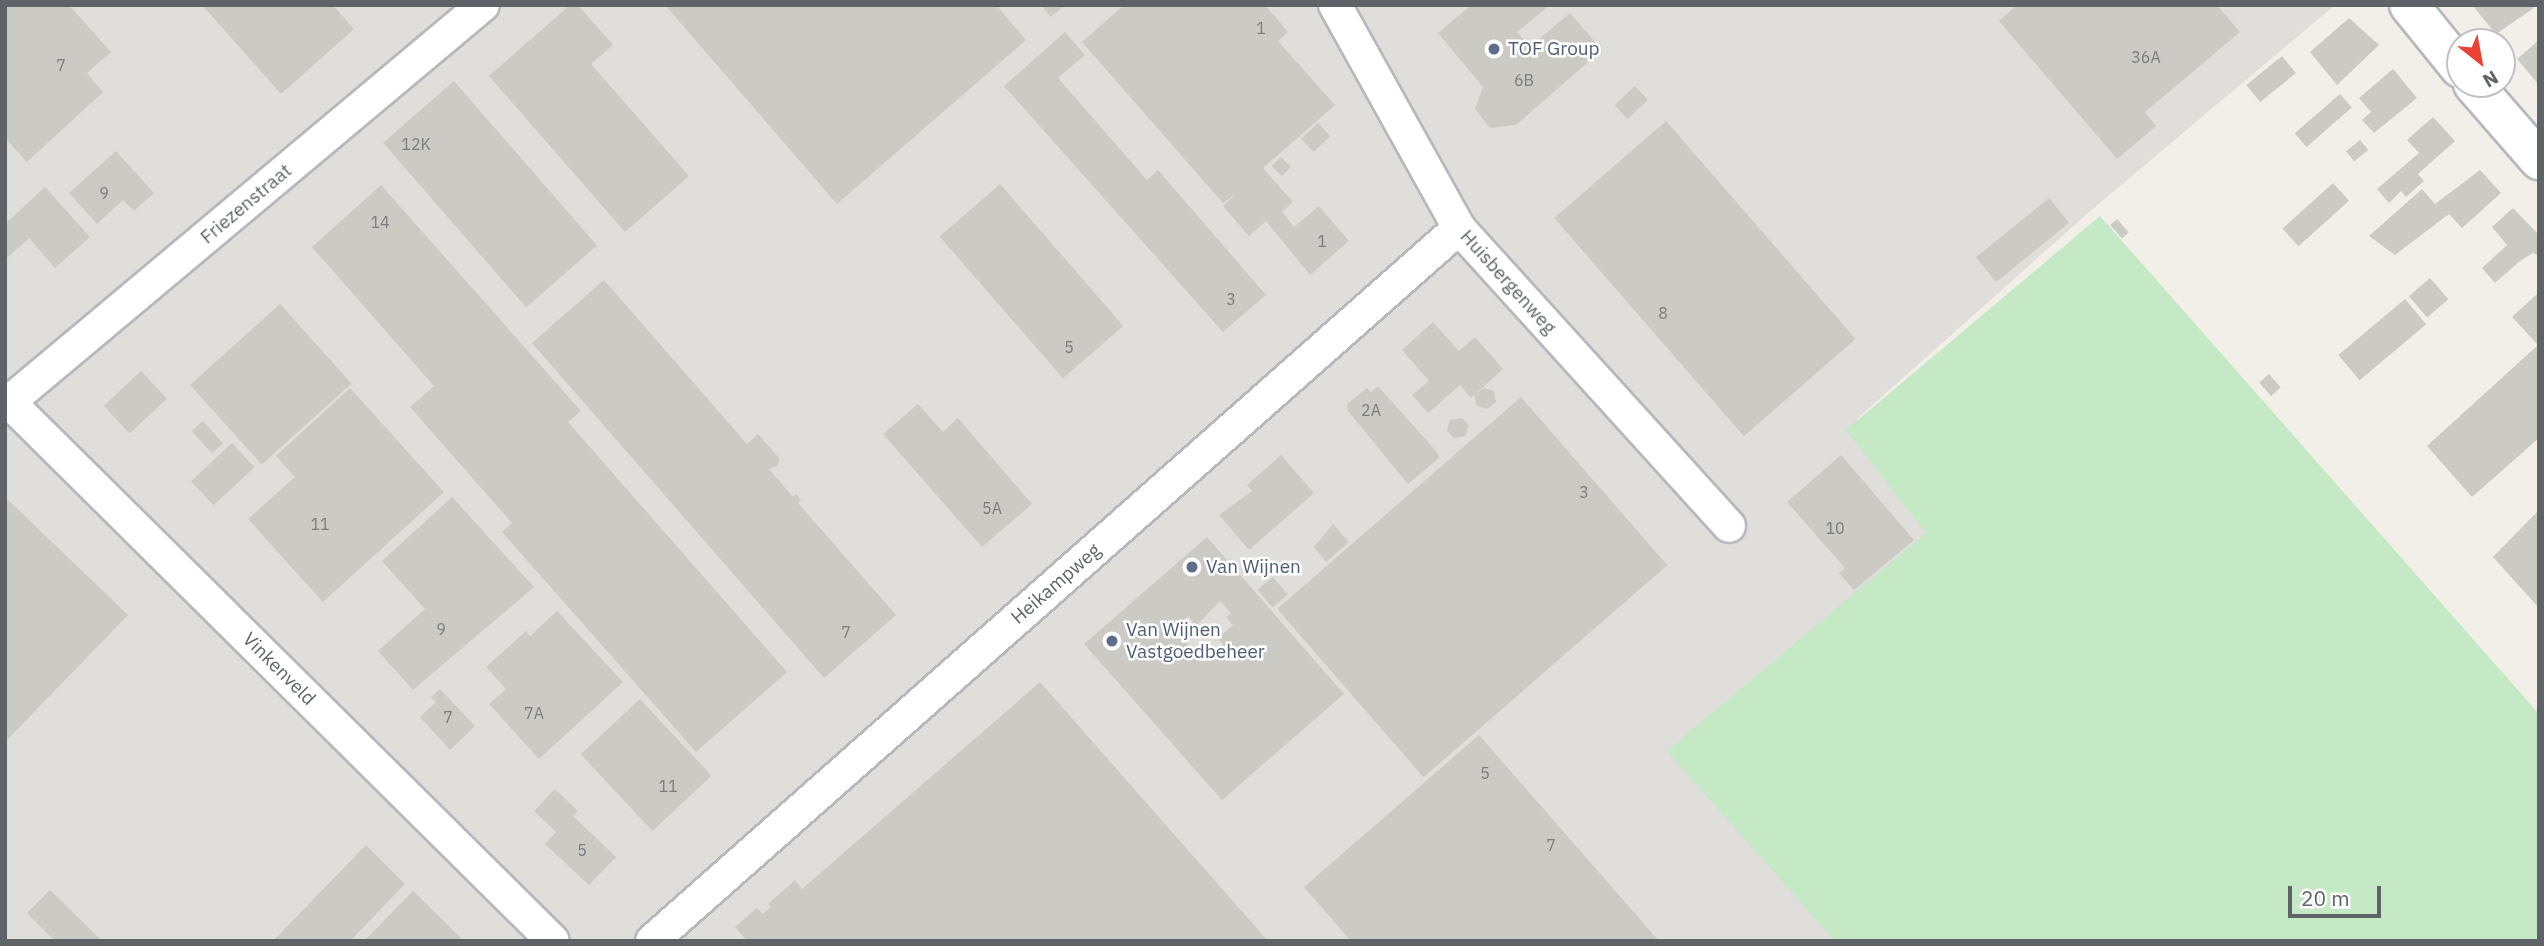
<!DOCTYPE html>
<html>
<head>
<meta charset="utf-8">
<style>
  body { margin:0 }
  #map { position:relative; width:2544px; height:946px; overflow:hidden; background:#f1efe8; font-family:"IBM Plex Sans",sans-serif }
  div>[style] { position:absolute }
  .industrial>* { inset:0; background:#e0deda }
  .green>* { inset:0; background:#c5e8c5 }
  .building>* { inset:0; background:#cccac5; transform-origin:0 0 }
  .roads { filter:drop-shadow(2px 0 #b5b8bc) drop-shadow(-2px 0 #b5b8bc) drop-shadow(0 2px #b5b8bc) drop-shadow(0 -2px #b5b8bc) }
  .street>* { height:32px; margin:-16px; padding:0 16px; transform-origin:16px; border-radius:16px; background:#fff }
  .secondary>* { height:38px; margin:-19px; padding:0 19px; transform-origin:19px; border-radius:19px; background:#fff }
  .dots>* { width:19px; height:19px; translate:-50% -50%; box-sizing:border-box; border:4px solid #fff; border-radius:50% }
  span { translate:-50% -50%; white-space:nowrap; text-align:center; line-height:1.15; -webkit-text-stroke:5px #fff; paint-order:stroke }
  .number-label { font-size:16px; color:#7a7d7f }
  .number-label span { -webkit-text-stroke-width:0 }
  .service-label { font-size:19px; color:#4e5e75 }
  .left { translate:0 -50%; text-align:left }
  .street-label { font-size:19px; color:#5f6368 }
  .frame { position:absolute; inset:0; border:7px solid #5f6368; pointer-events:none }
  .north { position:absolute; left:2446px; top:28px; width:70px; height:70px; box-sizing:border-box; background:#fff; border:2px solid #bfc1c3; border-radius:50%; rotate:149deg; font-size:19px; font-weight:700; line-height:28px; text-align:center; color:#5f6368 }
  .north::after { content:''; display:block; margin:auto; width:24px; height:32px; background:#ea4335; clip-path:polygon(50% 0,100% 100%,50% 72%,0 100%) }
  .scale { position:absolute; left:2288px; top:886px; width:93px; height:32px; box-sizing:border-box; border:4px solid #5f6368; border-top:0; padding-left:9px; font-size:21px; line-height:24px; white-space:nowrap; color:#5f6368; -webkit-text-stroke:5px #fff; paint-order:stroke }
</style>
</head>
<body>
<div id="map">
  <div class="industrial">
    <div style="clip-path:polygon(5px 5px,2335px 5px,2088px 213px,1858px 418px,1938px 550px,1844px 941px,5px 941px)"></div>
  </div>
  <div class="green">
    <div style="clip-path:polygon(2100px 216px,2539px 714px,2539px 941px,1835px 941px,1667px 751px,1926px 533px,1846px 430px)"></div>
  </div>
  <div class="building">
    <div style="clip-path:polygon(5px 5px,69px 5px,111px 52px,87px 73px,103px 92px,27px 162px,5px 138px)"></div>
    <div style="clip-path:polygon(202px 5px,333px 5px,354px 29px,281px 94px)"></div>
    <div style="clip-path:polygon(570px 5px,578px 5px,613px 45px,591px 64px,689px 176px,625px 232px,489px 76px)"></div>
    <div style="clip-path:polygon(665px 5px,996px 5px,1026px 40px,837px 204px)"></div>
    <div style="clip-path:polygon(1041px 5px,1065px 5px,1051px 17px)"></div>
    <div style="clip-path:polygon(1124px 5px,1265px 5px,1288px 32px,1278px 41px,1335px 105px,1263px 168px,1293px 202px,1282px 212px,1294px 227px,1319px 206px,1349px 241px,1310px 275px,1266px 221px,1249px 236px,1223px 206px,1236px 194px,1223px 203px,1082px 42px)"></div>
    <div style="clip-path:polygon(1471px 5px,1550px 5px,1517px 32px,1530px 47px,1570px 13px,1602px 50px,1516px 125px,1490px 128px,1475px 109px,1483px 87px,1438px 33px)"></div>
    <div style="clip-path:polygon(2017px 5px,2217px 5px,2240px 32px,2145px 112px,2156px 126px,2117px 159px,1999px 21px)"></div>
    <div style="clip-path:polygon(2472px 5px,2532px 5px,2534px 8px,2496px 34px)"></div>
    <div style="clip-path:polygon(2349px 18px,2379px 45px,2337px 85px,2310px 52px)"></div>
    <div style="clip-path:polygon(1065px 32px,1085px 55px,1058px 78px,1147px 180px,1158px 170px,1266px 295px,1223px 332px,1004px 86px)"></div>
    <div style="clip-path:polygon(2539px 40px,2539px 85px,2517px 59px)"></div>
    <div style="left:2282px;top:56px;width:22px;height:46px;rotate:51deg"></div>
    <div style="clip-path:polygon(2393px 69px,2417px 98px,2374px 133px,2362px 120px,2371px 112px,2359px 98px)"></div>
    <div style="left:454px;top:81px;width:218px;height:94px;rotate:49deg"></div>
    <div style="left:1635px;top:86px;width:19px;height:28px;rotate:47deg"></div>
    <div style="left:2340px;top:94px;width:18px;height:60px;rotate:49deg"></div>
    <div style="clip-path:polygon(2433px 117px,2455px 141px,2418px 174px,2424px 181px,2406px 197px,2401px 191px,2389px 203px,2377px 189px,2419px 153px,2407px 140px)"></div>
    <div style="left:1666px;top:121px;width:289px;height:148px;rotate:49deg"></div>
    <div style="left:1318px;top:123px;width:18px;height:23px;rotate:47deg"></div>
    <div style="left:2360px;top:140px;width:13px;height:18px;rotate:51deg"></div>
    <div style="clip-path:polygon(116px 151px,154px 193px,134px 211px,123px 200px,97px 224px,69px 193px)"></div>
    <div style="left:1281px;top:157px;width:14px;height:13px;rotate:45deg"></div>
    <div style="clip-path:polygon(2480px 170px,2501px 193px,2462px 228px,2449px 214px,2395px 255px,2369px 236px,2422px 189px,2435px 204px)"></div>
    <div style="left:2333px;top:183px;width:24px;height:68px;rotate:48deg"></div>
    <div style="left:1000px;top:184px;width:188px;height:80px;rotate:49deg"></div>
    <div style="clip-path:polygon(381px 185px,581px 411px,568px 422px,787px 672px,696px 752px,502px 532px,512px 523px,410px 407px,434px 386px,312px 247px)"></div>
    <div style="clip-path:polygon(45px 187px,90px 237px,55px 268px,29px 238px,5px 260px,5px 224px)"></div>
    <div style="left:2049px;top:198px;width:32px;height:94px;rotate:51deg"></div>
    <div style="clip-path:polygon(2513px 208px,2539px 235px,2539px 256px,2533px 253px,2520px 261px,2495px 283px,2482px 268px,2507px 245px,2492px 227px)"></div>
    <div style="left:2117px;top:219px;width:18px;height:9px;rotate:49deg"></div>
    <div style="left:2430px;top:278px;width:28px;height:28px;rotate:49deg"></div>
    <div style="clip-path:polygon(604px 280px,747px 444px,758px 434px,780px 459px,777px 466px,769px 469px,793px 497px,796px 494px,801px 500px,798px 503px,896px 615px,824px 678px,532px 343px)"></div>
    <div style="clip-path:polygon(2539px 292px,2539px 438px,2472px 497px,2427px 446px,2538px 345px,2512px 317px)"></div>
    <div style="left:2405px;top:299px;width:33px;height:87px;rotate:50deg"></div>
    <div style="left:280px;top:304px;width:107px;height:121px;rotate:48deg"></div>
    <div style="clip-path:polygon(1433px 322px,1459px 351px,1475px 337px,1503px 369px,1471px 398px,1460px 385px,1428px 413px,1412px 395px,1429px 381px,1402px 350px)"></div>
    <div style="left:141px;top:371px;width:38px;height:51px;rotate:47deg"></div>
    <div style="left:2269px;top:374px;width:18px;height:13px;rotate:49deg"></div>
    <div style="clip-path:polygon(1378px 386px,1437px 452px,1439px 458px,1408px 484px,1348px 411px,1347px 404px,1367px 388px,1371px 392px)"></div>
    <div style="clip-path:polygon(350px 388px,444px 492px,323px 602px,248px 519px,295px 477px,276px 456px)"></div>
    <div style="clip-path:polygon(1484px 388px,1494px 391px,1496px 402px,1487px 409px,1477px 406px,1474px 395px)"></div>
    <div style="left:1521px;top:397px;width:223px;height:323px;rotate:49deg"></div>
    <div style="clip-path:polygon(918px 404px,943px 432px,958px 418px,1032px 504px,982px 547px,883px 434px)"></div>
    <div style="clip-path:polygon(1462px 418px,1469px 426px,1465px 436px,1454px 438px,1447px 431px,1450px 420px)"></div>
    <div style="left:203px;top:421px;width:30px;height:15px;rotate:48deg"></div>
    <div style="left:232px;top:443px;width:33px;height:56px;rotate:47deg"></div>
    <div style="clip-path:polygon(1281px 455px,1314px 493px,1249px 550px,1219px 515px,1252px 491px,1247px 485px)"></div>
    <div style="clip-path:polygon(1841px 455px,1914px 540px,1854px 590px,1839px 573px,1845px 568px,1787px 502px)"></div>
    <div style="clip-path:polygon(5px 497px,128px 615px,5px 742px)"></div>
    <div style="clip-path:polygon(452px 497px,534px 587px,413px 690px,378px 651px,425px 609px,382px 561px)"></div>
    <div style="clip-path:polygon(2539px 510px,2539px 608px,2493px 557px)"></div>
    <div style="clip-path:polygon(1333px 524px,1349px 542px,1326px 562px,1314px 547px)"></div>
    <div style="clip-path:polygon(evenodd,1207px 537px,1344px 694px,1222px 800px,1084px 644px,1207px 537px,1220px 601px,1231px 613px,1226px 617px,1233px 625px,1218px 638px,1223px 644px,1204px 662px,1174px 628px,1188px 616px,1196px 626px,1220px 601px)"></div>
    <div style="left:1273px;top:577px;width:23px;height:20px;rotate:50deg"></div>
    <div style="clip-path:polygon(557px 611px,623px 682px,539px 759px,489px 704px,506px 689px,486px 667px,526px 631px,530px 636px)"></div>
    <div style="clip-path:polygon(1040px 682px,1268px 941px,747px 941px,735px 927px,757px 908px,763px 914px,771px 907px,768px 904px,795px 880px,802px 889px)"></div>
    <div style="clip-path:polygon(440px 689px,475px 726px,450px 750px,420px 717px,436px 702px,431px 697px)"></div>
    <div style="left:640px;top:699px;width:105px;height:81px;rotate:47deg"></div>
    <div style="clip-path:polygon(1479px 735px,1659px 941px,1351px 941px,1304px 887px)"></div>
    <div style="clip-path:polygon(555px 789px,578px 811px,573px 816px,616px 857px,589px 885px,545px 844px,556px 832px,534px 811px)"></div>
    <div style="clip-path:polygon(366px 845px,405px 884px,350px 941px,273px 941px)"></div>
    <div style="clip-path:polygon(50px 890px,102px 941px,55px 941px,27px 913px)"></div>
    <div style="clip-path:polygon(413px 891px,464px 941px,364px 941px)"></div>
  </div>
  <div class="roads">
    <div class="street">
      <div style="left:1335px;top:5px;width:255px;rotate:60.9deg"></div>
      <div style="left:1459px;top:228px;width:402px;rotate:47.8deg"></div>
      <div style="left:5px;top:398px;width:771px;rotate:44.74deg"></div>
      <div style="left:9px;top:402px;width:618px;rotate:-39.95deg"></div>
      <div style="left:652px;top:941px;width:1077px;rotate:-41.46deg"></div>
    </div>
    <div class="secondary">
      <div style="left:2409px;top:5px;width:81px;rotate:51deg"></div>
      <div style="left:2473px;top:84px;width:101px;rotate:49deg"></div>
    </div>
  </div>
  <div class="dots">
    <div style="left:1494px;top:49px;background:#5c6f8a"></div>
    <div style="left:1192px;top:567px;background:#5c6f8a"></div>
    <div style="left:1112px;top:641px;background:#5c6f8a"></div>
  </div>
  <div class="number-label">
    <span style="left:1261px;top:28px">1</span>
    <span style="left:2146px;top:57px">36A</span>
    <span style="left:61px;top:65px">7</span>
    <span style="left:1524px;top:80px">6B</span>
    <span style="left:416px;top:144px">12K</span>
    <span style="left:104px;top:193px">9</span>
    <span style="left:380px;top:222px">14</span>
    <span style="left:1322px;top:241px">1</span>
    <span style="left:1231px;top:299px">3</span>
    <span style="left:1663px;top:313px">8</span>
    <span style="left:1069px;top:347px">5</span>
    <span style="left:1371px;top:410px">2A</span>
    <span style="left:1584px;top:492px">3</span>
    <span style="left:992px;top:508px">5A</span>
    <span style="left:320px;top:524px">11</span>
    <span style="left:1835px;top:528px">10</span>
    <span style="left:441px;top:629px">9</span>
    <span style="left:846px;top:632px">7</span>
    <span style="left:534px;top:713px">7A</span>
    <span style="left:448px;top:717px">7</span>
    <span style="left:1485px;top:773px">5</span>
    <span style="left:668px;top:786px">11</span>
    <span style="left:1551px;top:845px">7</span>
    <span style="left:582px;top:850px">5</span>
  </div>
  <div class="service-label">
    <span class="left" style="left:1508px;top:49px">TOF Group</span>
    <span class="left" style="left:1206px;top:567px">Van Wijnen</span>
    <span class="left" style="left:1126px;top:641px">Van Wijnen<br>Vastgoedbeheer</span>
  </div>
  <div class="street-label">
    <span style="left:246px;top:204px;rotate:-40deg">Friezenstraat</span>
    <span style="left:1508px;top:282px;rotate:48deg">Huisbergenweg</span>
    <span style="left:1056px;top:584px;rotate:-41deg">Heikampweg</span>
    <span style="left:279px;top:669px;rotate:45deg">Vinkenveld</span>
  </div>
  <div class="frame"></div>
  <div class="north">N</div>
  <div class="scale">20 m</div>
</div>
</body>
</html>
